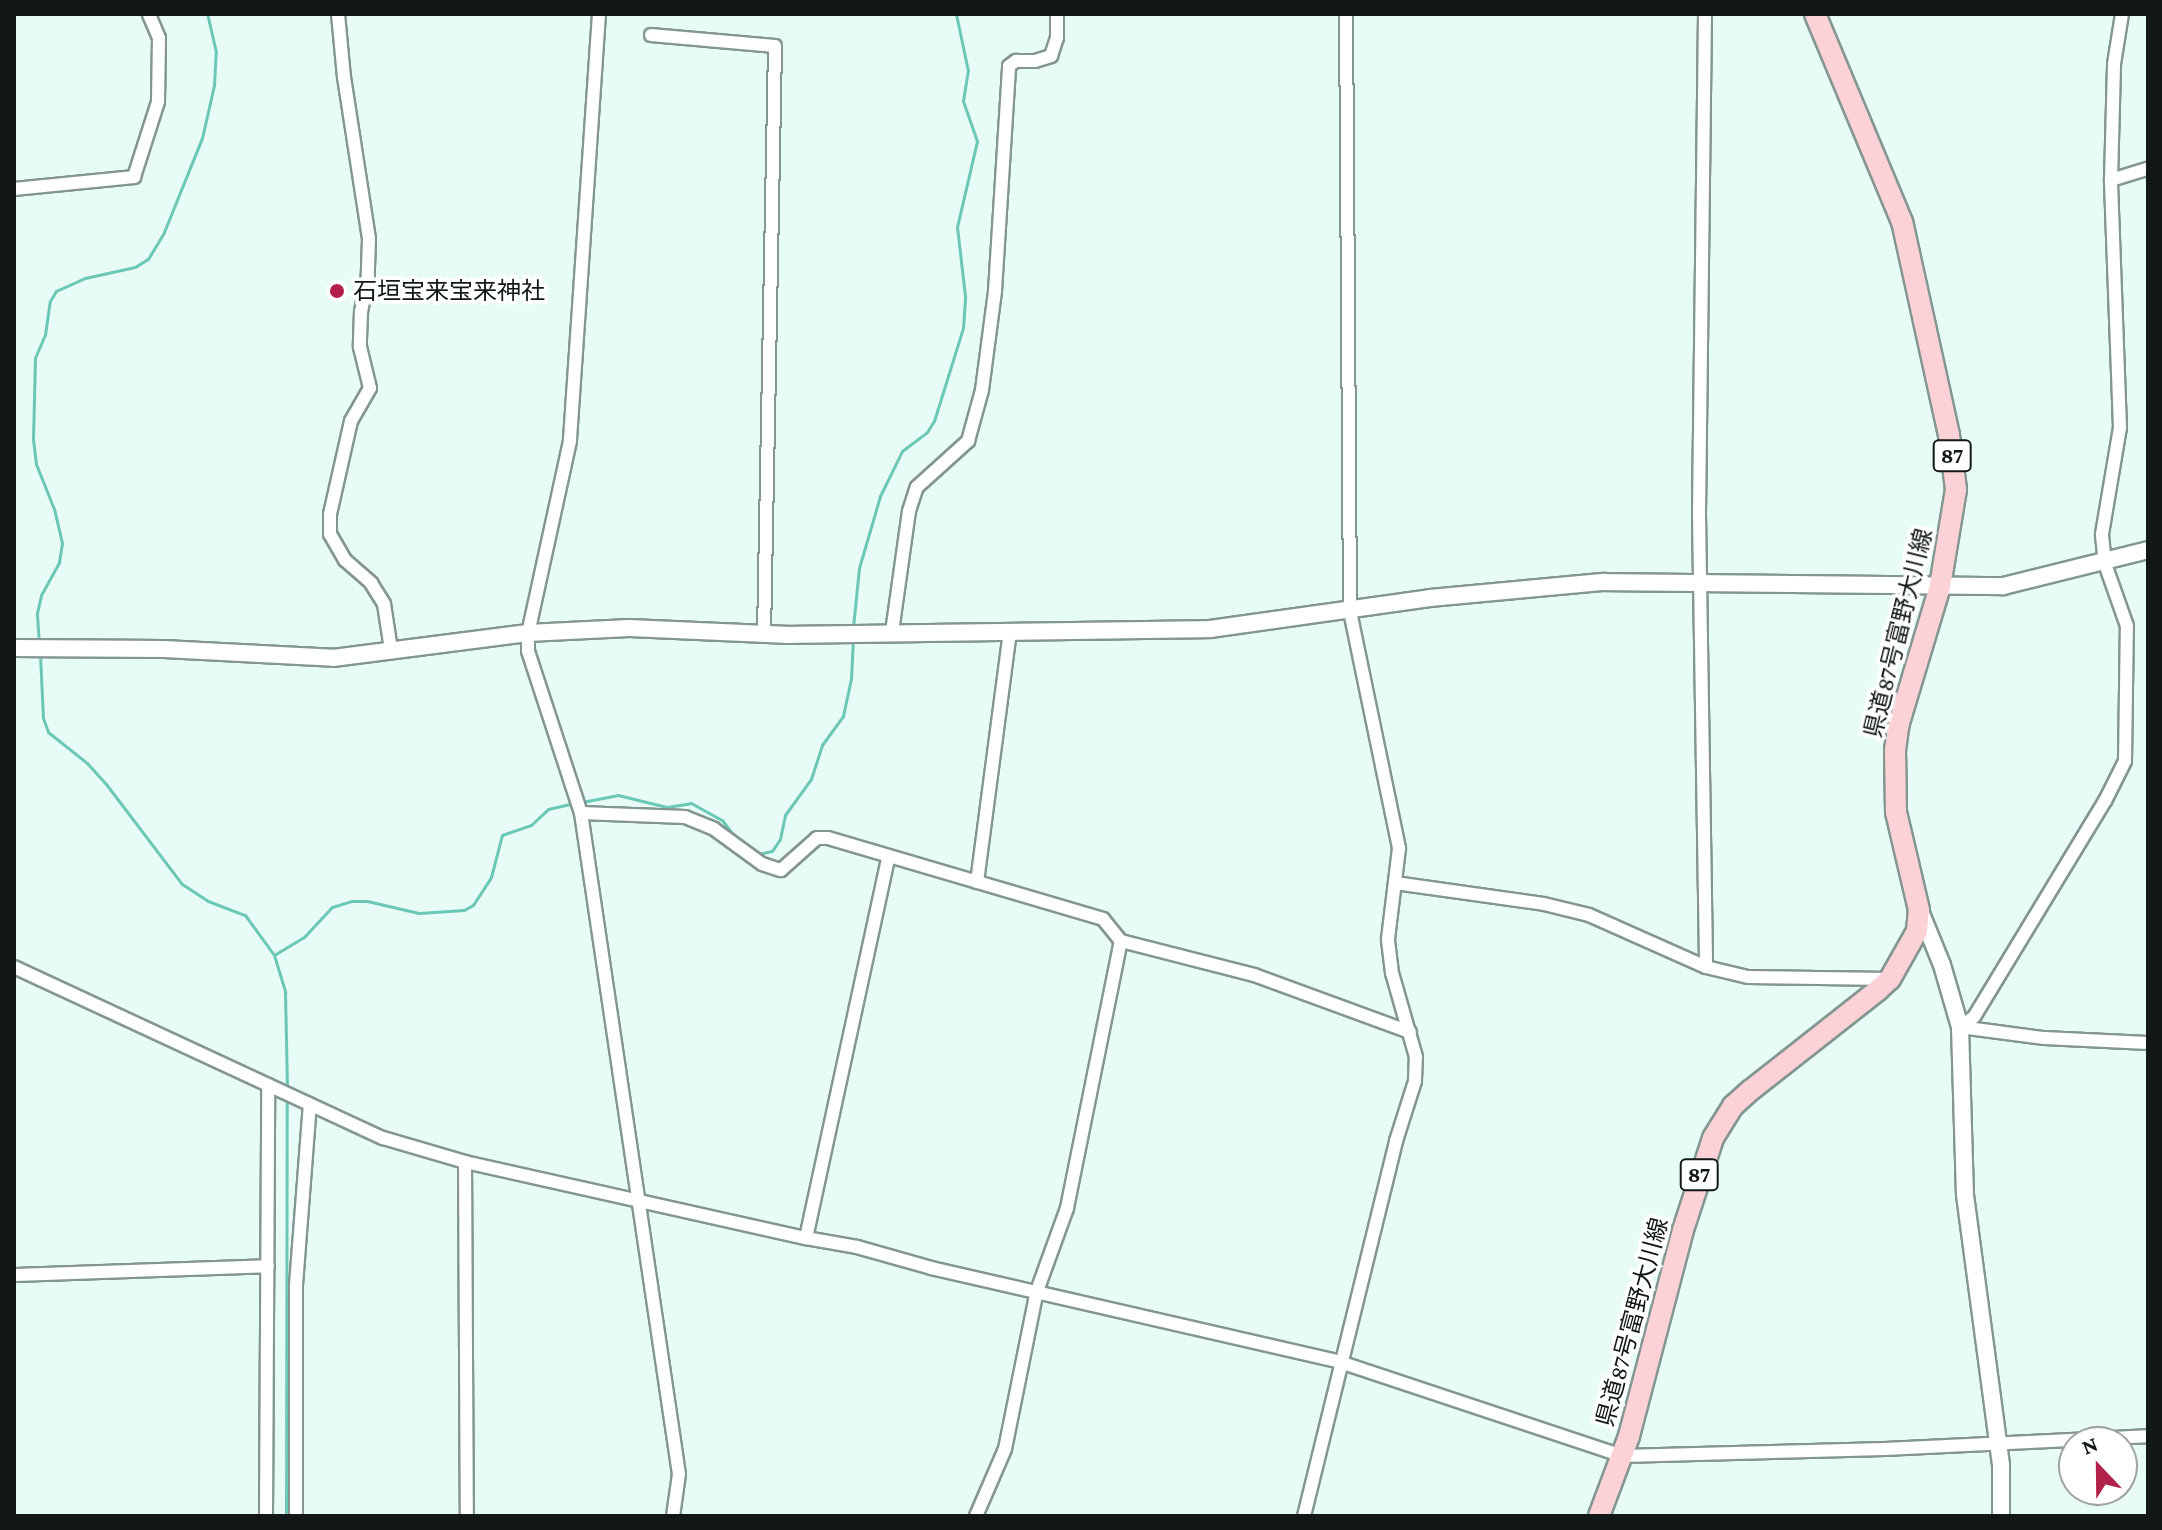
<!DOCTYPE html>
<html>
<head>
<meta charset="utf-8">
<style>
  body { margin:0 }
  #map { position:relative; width:2162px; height:1530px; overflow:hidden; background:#e7fcf7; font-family:"Crimson Pro","Noto Sans JP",serif }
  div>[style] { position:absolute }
  .stream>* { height:3px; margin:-1.5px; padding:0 1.5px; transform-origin:1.5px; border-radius:1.5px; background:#6bc7b6 }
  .roads { filter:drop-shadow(2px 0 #839691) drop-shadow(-2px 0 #839691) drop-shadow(0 2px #839691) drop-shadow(0 -2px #839691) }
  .minor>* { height:12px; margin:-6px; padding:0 6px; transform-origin:6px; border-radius:6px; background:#fff }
  .tertiary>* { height:16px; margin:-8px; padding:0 8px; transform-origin:8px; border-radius:8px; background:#fff }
  .primary>* { height:20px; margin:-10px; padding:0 10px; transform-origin:10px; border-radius:10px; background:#fcd2d7 }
  .dots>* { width:22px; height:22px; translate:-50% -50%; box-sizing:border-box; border:4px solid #fff; border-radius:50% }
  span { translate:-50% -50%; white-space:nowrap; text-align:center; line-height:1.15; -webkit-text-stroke:7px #fff; paint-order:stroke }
  .shield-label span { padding:2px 6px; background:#fff; border:2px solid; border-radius:6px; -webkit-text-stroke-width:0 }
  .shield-label { font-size:22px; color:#111817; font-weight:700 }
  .poi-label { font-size:24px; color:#111817 }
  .left { translate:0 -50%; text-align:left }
  .street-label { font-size:24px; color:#111817 }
  .frame { position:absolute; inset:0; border:16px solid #111817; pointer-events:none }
  .north { position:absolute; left:2058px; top:1426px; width:80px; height:80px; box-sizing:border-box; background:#fff; border:2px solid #a0a3a2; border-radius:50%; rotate:338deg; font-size:22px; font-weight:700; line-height:32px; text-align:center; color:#111817 }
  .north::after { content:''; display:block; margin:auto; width:28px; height:36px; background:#b22149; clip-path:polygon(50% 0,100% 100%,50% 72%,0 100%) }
</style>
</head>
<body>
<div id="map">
  <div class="stream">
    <div style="left:853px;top:627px;width:59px;rotate:-84.2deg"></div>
    <div style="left:859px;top:568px;width:75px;rotate:-73.7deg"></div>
    <div style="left:880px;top:496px;width:50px;rotate:-63.9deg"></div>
    <div style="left:902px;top:451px;width:31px;rotate:-37deg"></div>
    <div style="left:927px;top:432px;width:13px;rotate:-58deg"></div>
    <div style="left:934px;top:421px;width:97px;rotate:-72.7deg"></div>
    <div style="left:963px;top:328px;width:32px;rotate:-86deg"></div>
    <div style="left:965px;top:296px;width:69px;rotate:-96.6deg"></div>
    <div style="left:957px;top:227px;width:88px;rotate:-76.9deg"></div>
    <div style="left:977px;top:141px;width:42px;rotate:-109.3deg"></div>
    <div style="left:963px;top:101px;width:30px;rotate:-81deg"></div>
    <div style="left:968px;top:71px;width:58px;rotate:-101.9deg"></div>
    <div style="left:39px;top:644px;width:31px;rotate:-94deg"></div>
    <div style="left:37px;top:613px;width:18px;rotate:-77deg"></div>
    <div style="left:41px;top:595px;width:38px;rotate:-61deg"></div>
    <div style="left:59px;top:562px;width:19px;rotate:-81deg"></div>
    <div style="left:62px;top:543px;width:35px;rotate:-103deg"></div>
    <div style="left:54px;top:509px;width:48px;rotate:-111.8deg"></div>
    <div style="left:36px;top:464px;width:25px;rotate:-97deg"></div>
    <div style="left:33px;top:439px;width:81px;rotate:-88.6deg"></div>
    <div style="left:35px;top:358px;width:25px;rotate:-67deg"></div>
    <div style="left:45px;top:335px;width:34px;rotate:-82deg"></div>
    <div style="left:50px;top:301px;width:12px;rotate:-59deg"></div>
    <div style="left:56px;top:291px;width:32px;rotate:-24deg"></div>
    <div style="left:85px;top:278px;width:51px;rotate:-12.4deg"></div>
    <div style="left:135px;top:267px;width:15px;rotate:-32deg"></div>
    <div style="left:148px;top:259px;width:31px;rotate:-59deg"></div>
    <div style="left:164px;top:232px;width:101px;rotate:-68deg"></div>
    <div style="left:202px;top:138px;width:54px;rotate:-77.2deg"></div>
    <div style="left:214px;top:85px;width:33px;rotate:-87deg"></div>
    <div style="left:216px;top:52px;width:39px;rotate:-103deg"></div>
    <div style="left:40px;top:655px;width:63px;rotate:87.3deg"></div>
    <div style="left:43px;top:718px;width:15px;rotate:70deg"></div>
    <div style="left:48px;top:732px;width:50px;rotate:38.5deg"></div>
    <div style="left:87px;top:763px;width:28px;rotate:48deg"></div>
    <div style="left:106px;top:784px;width:126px;rotate:52.8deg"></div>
    <div style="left:182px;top:884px;width:31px;rotate:33deg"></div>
    <div style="left:208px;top:901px;width:40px;rotate:21deg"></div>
    <div style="left:245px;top:915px;width:49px;rotate:54.1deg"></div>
    <div style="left:274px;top:955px;width:39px;rotate:73deg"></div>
    <div style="left:285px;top:992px;width:99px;rotate:88.8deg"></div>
    <div style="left:582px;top:802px;width:37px;rotate:-11deg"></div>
    <div style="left:618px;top:795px;width:50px;rotate:13.8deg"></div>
    <div style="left:667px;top:807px;width:24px;rotate:-9deg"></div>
    <div style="left:691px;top:803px;width:35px;rotate:29deg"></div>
    <div style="left:722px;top:820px;width:20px;rotate:53deg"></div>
    <div style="left:758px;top:854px;width:14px;rotate:-12deg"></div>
    <div style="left:772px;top:851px;width:14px;rotate:-56deg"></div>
    <div style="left:780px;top:839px;width:25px;rotate:-78deg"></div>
    <div style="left:785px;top:815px;width:44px;rotate:-54.2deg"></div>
    <div style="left:811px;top:779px;width:36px;rotate:-72deg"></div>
    <div style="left:822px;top:745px;width:36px;rotate:-54deg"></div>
    <div style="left:843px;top:716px;width:38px;rotate:-78deg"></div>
    <div style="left:851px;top:679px;width:41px;rotate:-87.2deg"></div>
    <div style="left:274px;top:955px;width:35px;rotate:-31deg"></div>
    <div style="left:304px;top:937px;width:41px;rotate:-47deg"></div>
    <div style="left:332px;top:907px;width:21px;rotate:-17deg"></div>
    <div style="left:352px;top:901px;width:15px"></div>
    <div style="left:367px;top:901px;width:53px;rotate:13deg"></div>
    <div style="left:419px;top:913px;width:45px;rotate:-3.8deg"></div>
    <div style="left:464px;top:910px;width:10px;rotate:-29deg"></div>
    <div style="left:473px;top:905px;width:33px;rotate:-57deg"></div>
    <div style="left:491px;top:877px;width:43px;rotate:-75.3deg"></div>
    <div style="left:502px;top:835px;width:31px;rotate:-19deg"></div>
    <div style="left:531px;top:825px;width:23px;rotate:-43deg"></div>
    <div style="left:548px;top:809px;width:27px;rotate:-13deg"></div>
    <div style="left:286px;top:1516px;width:417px;rotate:-89.9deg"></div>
  </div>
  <div class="roads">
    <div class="minor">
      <div style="left:338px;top:14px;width:63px;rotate:84.6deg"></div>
      <div style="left:344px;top:77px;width:164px;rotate:81.2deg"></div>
      <div style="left:369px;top:239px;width:37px;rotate:92deg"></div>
      <div style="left:368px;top:276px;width:36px;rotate:101deg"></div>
      <div style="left:361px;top:311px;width:36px;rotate:92deg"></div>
      <div style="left:360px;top:347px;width:42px;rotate:76.3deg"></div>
      <div style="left:370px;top:388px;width:38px;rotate:120deg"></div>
      <div style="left:351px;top:421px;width:95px;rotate:102.7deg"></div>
      <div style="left:330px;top:514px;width:20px;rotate:90deg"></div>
      <div style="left:330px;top:534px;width:30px;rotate:60deg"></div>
      <div style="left:345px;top:560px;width:35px;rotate:41deg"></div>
      <div style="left:371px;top:583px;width:25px;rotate:58deg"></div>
      <div style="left:384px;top:604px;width:47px;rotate:81.3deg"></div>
      <div style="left:599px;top:14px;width:428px;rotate:93.9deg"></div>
      <div style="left:570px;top:441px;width:197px;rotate:102.3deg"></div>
      <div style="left:528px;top:633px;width:18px;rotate:90deg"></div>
      <div style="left:528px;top:651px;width:170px;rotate:71.9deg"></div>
      <div style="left:581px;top:813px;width:668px;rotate:81.57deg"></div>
      <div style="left:679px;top:1474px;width:42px;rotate:98.1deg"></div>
      <div style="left:1705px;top:14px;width:501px;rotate:90.69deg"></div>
      <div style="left:1699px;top:515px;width:452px;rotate:89.1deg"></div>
      <div style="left:651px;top:35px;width:124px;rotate:5.1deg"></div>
      <div style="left:775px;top:46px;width:588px;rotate:91.07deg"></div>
      <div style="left:2111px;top:180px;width:39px;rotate:-17deg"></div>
      <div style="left:14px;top:189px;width:121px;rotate:-5.7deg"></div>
      <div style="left:134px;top:177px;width:79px;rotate:-72.3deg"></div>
      <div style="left:158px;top:102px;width:64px;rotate:-89.1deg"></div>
      <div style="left:159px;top:38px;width:26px;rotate:-113deg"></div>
      <div style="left:892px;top:632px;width:122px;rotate:-82deg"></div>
      <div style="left:909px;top:511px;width:25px;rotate:-72deg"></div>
      <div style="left:917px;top:487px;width:69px;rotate:-42deg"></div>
      <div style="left:968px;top:441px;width:53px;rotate:-74.6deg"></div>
      <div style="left:982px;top:390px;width:100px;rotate:-82.5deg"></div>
      <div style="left:995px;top:291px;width:225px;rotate:-86.4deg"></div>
      <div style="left:1009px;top:66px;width:9px;rotate:-36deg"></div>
      <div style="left:1016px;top:61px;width:19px"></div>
      <div style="left:1035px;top:61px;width:17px;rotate:-17deg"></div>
      <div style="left:1051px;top:56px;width:19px;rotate:-72deg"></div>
      <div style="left:1057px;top:38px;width:24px;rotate:-90deg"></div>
      <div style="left:581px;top:813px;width:104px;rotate:2.2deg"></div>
      <div style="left:685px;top:817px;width:31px;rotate:22deg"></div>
      <div style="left:714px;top:829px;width:59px;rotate:36.1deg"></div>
      <div style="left:762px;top:864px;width:20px;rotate:18deg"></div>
      <div style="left:781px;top:870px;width:48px;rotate:-41.6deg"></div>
      <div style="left:817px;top:838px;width:11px"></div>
      <div style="left:828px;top:838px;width:287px;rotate:16.4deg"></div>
      <div style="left:1103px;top:919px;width:28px;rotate:51deg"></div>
      <div style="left:1121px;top:941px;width:137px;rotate:14.3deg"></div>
      <div style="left:1254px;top:975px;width:166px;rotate:20.1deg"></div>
      <div style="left:977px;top:882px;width:254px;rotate:-82.5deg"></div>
      <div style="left:1395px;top:883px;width:150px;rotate:8deg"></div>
      <div style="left:1544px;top:904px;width:46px;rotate:13.7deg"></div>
      <div style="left:1589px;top:915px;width:128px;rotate:24deg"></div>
      <div style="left:1706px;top:967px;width:43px;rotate:13.4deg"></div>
      <div style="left:1748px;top:977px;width:142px;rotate:0.8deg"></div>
      <div style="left:14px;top:967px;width:407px;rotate:24.9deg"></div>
      <div style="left:383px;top:1138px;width:85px;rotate:16.3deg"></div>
      <div style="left:465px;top:1162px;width:349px;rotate:12.6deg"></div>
      <div style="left:806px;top:1238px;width:52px;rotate:10deg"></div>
      <div style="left:857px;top:1247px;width:77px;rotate:15.8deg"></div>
      <div style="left:931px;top:1268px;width:420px;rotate:12.9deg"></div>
      <div style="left:1340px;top:1362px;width:297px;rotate:18.4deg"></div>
      <div style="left:1622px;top:1456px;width:263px;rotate:-1.5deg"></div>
      <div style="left:1885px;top:1449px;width:263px;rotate:-2.8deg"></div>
      <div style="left:1960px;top:1027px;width:17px;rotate:-36deg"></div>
      <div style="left:1974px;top:1017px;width:253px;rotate:-58.8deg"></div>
      <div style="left:2105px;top:801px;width:45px;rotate:-63.4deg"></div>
      <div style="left:2125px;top:761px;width:135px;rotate:-89.2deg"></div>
      <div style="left:2127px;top:626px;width:66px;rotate:-109.5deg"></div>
      <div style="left:2105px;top:564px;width:30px;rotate:-96deg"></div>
      <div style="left:2102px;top:534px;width:108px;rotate:-80.4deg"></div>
      <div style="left:2120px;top:428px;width:248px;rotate:-92.1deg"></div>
      <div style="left:2111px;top:180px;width:116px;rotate:-88.5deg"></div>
      <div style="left:2114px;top:64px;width:51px;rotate:-80.9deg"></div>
      <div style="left:1960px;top:1027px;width:85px;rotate:7.5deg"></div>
      <div style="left:2044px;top:1038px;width:104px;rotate:2.8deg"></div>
      <div style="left:465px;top:1162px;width:354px;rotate:89.7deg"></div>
      <div style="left:806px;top:1238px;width:389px;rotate:-77.8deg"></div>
      <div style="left:14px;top:1275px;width:254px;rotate:-2deg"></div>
      <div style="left:266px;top:1516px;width:431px;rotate:-89.7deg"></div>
      <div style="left:296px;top:1516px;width:231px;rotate:-90deg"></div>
      <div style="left:296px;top:1285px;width:181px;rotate:-85.6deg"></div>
      <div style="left:976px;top:1516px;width:73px;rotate:-66.6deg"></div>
      <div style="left:1005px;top:1449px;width:161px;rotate:-78.6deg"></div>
      <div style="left:1037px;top:1291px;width:88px;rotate:-70.1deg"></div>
      <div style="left:1067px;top:1208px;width:272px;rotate:-78.6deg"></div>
      <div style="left:1304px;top:1516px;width:386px;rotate:-76.2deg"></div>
      <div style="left:1396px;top:1141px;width:63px;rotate:-72.4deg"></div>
      <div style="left:1415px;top:1081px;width:24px;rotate:-88deg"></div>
      <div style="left:1416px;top:1057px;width:87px;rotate:-105.9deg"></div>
      <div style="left:1392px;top:973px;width:34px;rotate:-97deg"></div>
      <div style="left:1388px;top:939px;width:92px;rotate:-83.1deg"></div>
      <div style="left:1399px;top:848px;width:242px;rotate:-101.7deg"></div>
      <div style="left:1350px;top:611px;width:597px;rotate:-90.38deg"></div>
    </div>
    <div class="tertiary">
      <div style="left:14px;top:648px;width:150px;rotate:0.4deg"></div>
      <div style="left:164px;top:649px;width:169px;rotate:3deg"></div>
      <div style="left:333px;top:658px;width:197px;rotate:-7.3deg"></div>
      <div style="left:528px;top:633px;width:101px;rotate:-2.8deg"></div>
      <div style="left:629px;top:628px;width:161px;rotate:2.5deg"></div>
      <div style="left:790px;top:635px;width:420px;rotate:-0.8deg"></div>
      <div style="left:1210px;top:629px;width:222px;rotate:-8deg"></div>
      <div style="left:1430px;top:598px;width:175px;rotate:-5.3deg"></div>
      <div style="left:1604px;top:582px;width:399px;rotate:0.6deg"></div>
      <div style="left:2003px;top:586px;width:149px;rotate:-13.9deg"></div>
      <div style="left:1920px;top:911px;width:58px;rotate:67.8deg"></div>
      <div style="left:1942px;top:965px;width:65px;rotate:73.8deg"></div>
      <div style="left:1960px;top:1027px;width:168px;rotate:88.3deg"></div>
      <div style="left:1965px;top:1195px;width:272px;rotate:82.4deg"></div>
      <div style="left:2001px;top:1465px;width:51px;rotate:90deg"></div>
    </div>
    <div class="primary">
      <div style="left:1599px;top:1516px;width:85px;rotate:-69.4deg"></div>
      <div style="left:1629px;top:1436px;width:213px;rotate:-75.3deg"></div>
      <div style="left:1683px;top:1230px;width:97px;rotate:-71.9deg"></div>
      <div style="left:1713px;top:1138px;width:38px;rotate:-58deg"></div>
      <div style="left:1733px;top:1106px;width:24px;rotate:-42deg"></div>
      <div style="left:1751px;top:1090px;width:162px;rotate:-38.2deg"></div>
      <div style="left:1878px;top:990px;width:16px;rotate:-43deg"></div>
      <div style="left:1890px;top:979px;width:55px;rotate:-60.6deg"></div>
      <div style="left:1917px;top:931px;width:21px;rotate:-85deg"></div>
      <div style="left:1919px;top:910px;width:101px;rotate:-103.2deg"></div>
      <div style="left:1896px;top:812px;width:62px;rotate:-90.9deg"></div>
      <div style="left:1895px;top:750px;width:27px;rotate:-82deg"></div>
      <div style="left:1899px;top:723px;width:143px;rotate:-73.3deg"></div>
      <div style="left:1940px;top:586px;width:98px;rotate:-80.6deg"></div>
      <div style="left:1956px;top:489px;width:54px;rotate:-97.4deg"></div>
      <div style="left:1949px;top:435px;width:218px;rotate:-102.4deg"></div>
      <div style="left:1902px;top:222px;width:225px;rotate:-112.7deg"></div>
    </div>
  </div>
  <div class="dots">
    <div style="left:337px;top:291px;background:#b22149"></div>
  </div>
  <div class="shield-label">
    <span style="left:1952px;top:456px">87</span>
    <span style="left:1699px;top:1175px">87</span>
  </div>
  <div class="poi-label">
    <span class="left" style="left:353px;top:291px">石垣宝来宝来神社</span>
  </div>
  <div class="street-label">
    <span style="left:1898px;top:633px;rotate:-76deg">県道87号富野大川線</span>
    <span style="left:1632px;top:1322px;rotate:-75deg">県道87号富野大川線</span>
  </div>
  <div class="frame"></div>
  <div class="north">N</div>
</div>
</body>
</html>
